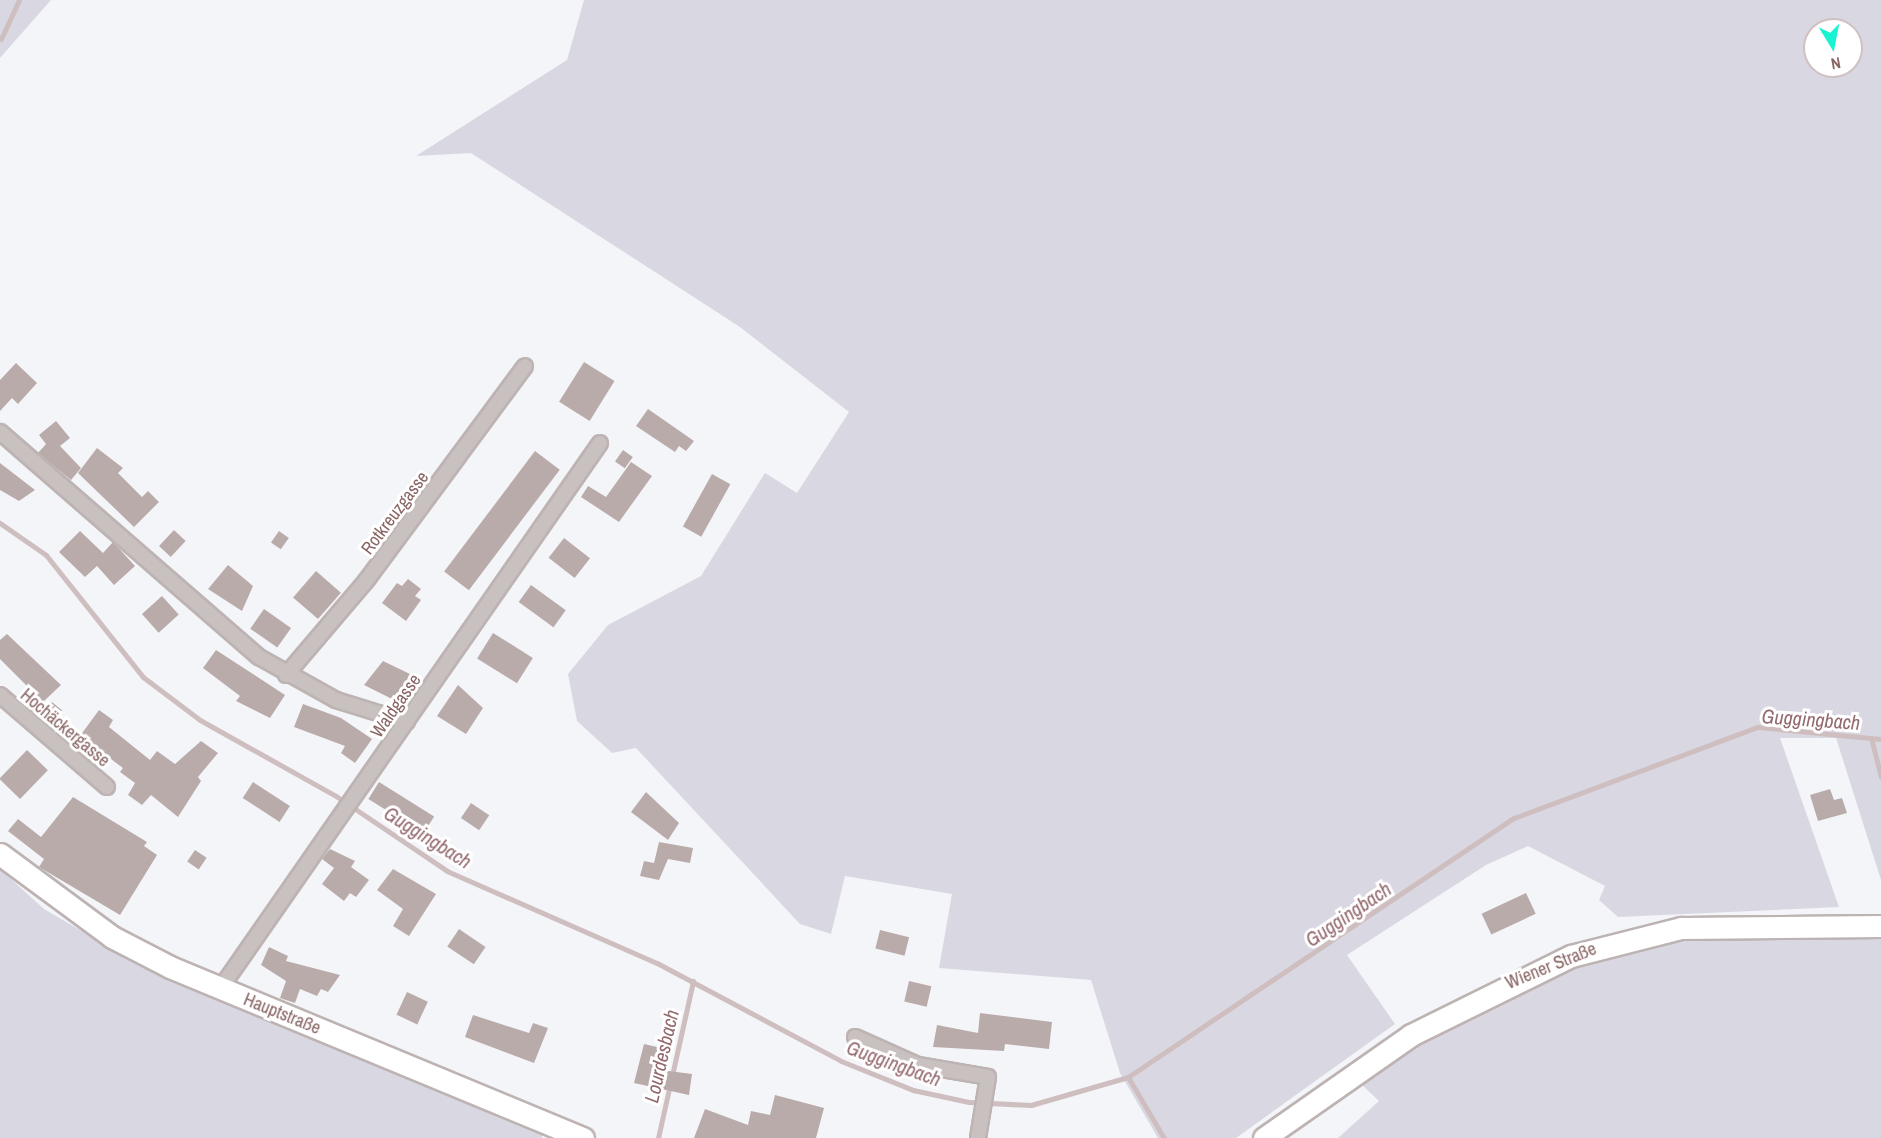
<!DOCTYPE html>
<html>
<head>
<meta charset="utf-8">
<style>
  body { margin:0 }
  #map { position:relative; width:1881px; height:1138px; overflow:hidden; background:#f4f5f8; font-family:"Archivo Narrow",sans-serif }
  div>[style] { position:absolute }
  .green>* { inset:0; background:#d9d8e2 }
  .stream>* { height:5px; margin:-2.5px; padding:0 2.5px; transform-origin:2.5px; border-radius:2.5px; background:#cfbebf }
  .building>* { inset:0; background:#baabab; transform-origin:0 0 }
  .roads { filter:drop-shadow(2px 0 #bdb3b3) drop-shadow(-2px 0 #bdb3b3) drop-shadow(0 2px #bdb3b3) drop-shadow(0 -2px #bdb3b3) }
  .minor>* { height:14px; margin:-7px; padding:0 7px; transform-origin:7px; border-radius:7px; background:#c9c0c0 }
  .primary>* { height:21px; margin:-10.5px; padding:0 10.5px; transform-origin:10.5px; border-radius:10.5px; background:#fff }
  span { translate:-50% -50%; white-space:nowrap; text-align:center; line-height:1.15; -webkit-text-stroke:6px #fff; paint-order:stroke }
  .street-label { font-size:18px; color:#886564 }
  .water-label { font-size:20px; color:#93696e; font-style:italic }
  .north { position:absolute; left:1803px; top:18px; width:60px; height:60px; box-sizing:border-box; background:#fff; border:2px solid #cfc1c1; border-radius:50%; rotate:170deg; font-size:16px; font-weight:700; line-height:24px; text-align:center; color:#886564 }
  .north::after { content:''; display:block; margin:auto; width:21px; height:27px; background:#18f4d1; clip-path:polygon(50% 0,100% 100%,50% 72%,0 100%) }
</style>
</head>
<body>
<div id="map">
  <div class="green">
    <div style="clip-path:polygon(0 0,51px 0,0 58px)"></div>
    <div style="clip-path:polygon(evenodd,584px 0,1881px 0,1881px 880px,1836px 738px,1780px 738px,1839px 907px,1618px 917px,1599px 900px,1605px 886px,1528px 846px,1486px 865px,1347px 955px,1395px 1024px,1236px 1138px,1158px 1138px,1120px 1073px,1091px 980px,939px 968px,952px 894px,845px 876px,831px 934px,800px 924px,636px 748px,612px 753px,577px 721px,568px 674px,608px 625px,701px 576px,765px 473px,797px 493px,849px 412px,740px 327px,471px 153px,416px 156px,567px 60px,584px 0,1815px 30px,1851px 30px,1851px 66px,1815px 66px,1815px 30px)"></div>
    <div style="clip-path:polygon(0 869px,44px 909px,163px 978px,542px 1131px,542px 1138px,0 1138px)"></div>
    <div style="clip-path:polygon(1881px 935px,1881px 1138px,1338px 1138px,1379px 1101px,1360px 1083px,1506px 991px,1589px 958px,1679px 938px)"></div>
  </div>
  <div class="stream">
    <div style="left:1px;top:39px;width:43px;rotate:-65.2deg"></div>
    <div style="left:0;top:523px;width:56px;rotate:34.8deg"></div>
    <div style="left:46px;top:555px;width:156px;rotate:51.5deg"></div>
    <div style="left:143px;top:677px;width:71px;rotate:37deg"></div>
    <div style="left:200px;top:720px;width:156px;rotate:29.2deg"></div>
    <div style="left:336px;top:796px;width:134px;rotate:34deg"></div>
    <div style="left:447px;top:871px;width:229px;rotate:23.7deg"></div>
    <div style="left:657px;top:963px;width:208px;rotate:28deg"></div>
    <div style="left:841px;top:1061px;width:78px;rotate:21.9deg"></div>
    <div style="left:913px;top:1090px;width:57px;rotate:12.1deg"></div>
    <div style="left:969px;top:1102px;width:62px;rotate:2.8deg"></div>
    <div style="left:1031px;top:1105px;width:101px;rotate:-16.1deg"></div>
    <div style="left:1128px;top:1077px;width:465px;rotate:-33.9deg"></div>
    <div style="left:1514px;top:818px;width:260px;rotate:-20.5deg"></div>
    <div style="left:1758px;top:727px;width:124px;rotate:5.6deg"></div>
    <div style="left:1871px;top:738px;width:40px;rotate:75.6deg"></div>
    <div style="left:1128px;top:1077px;width:71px;rotate:59.5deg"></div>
    <div style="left:658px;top:1138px;width:161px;rotate:-77.4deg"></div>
  </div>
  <div class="building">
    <div style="left:584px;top:362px;width:36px;height:47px;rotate:32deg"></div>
    <div style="clip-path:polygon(16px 363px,37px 383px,18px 404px,12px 398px,0 411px,0 380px)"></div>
    <div style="clip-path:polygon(648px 409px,694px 441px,686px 451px,679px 446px,675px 452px,636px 426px)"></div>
    <div style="clip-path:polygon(56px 421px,70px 438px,60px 446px,81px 468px,71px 480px,38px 453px,46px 444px,39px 435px)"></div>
    <div style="clip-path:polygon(97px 448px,123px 468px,118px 473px,142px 497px,148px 491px,159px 502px,134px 527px,78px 473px)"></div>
    <div style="left:623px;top:450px;width:12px;height:14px;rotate:35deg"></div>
    <div style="left:535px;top:451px;width:31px;height:151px;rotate:37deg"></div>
    <div style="clip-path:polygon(631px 462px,652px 476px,619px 522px,581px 497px,588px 486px,606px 497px)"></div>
    <div style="clip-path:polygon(0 463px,35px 490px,19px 501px,0 490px)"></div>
    <div style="left:712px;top:474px;width:21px;height:60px;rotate:29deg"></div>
    <div style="left:174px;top:530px;width:16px;height:22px;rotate:43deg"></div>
    <div style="clip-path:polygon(80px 531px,103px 553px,113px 542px,135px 566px,114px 585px,97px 566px,85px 577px,59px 552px)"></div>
    <div style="left:279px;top:531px;width:12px;height:14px;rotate:35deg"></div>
    <div style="left:564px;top:538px;width:33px;height:25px;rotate:38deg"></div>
    <div style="clip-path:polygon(228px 565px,253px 586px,242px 611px,208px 589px)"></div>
    <div style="left:316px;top:571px;width:33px;height:35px;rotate:41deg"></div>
    <div style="clip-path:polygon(408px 579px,421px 589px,415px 596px,421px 600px,406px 621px,382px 603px,397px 583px,402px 586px)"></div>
    <div style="left:531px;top:585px;width:43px;height:21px;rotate:36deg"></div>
    <div style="left:162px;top:596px;width:25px;height:27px;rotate:48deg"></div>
    <div style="left:264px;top:609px;width:33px;height:24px;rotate:35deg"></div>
    <div style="left:493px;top:633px;width:47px;height:30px;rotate:32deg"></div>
    <div style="clip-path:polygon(7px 634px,61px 685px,43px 702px,0 659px,0 640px)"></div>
    <div style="clip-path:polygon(216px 650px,285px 695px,270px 718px,236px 701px,240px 696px,203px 668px)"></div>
    <div style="clip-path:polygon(383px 661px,410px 674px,396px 701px,364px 685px)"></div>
    <div style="clip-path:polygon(458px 685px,483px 708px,466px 734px,437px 716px)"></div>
    <div style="left:52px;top:702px;width:13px;height:19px;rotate:39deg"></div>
    <div style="clip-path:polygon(303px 704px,341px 718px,372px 739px,355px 763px,341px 753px,345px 746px,294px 727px)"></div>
    <div style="clip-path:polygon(99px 710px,113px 720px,109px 727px,150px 760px,157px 751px,175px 764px,201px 741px,218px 753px,198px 777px,201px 781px,178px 817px,151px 795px,142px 805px,128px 795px,135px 783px,120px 772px,123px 768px,80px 736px)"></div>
    <div style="left:27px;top:750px;width:29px;height:40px;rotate:44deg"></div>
    <div style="left:253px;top:782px;width:44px;height:19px;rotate:33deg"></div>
    <div style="left:379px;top:782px;width:65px;height:20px;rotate:32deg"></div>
    <div style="clip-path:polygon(1830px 789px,1834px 800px,1842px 798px,1847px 813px,1818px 821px,1810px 795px)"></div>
    <div style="clip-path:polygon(646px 792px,679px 823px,668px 840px,631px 812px)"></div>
    <div style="clip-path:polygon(73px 797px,147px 842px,144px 846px,157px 855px,120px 915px,39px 867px,44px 859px,8px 831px,18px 819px,41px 837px)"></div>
    <div style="left:471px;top:803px;width:22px;height:18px;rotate:34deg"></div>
    <div style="clip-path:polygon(659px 842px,693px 848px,690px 863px,668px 859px,659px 880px,640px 876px,644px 861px,654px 863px)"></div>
    <div style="clip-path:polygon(330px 849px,355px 861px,351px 867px,369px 880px,356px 897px,350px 893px,344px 901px,322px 884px,334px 868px,322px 859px)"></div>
    <div style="left:195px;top:850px;width:14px;height:14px;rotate:34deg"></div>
    <div style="clip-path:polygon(393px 869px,436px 894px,409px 936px,393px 926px,403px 909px,377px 890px)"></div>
    <div style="left:1526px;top:893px;width:23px;height:49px;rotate:65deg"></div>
    <div style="left:459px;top:929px;width:32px;height:21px;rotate:34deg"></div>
    <div style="left:880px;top:930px;width:30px;height:19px;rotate:14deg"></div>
    <div style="clip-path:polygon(269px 947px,288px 956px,286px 961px,340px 975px,328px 992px,321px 989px,317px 996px,300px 989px,295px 1003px,280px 998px,286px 981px,261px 965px)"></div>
    <div style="left:909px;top:981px;width:23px;height:21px;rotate:13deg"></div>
    <div style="left:407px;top:992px;width:23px;height:25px;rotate:25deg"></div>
    <div style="clip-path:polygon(980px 1013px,1052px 1022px,1049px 1049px,1005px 1044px,1004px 1051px,933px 1047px,937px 1025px,978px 1033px)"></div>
    <div style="clip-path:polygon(473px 1015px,529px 1033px,533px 1023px,548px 1028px,534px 1063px,465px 1037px)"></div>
    <div style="clip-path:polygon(644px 1044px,666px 1049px,661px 1070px,692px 1074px,689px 1095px,634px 1083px)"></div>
    <div style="clip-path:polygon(775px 1095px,824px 1108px,816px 1138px,694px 1138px,705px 1109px,748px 1125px,751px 1111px,770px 1115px)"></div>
  </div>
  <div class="roads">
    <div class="minor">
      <div style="left:0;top:432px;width:343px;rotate:41deg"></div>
      <div style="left:259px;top:657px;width:88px;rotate:29.2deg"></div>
      <div style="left:336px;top:700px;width:74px;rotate:17.2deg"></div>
      <div style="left:286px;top:675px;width:123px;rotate:-49.6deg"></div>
      <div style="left:366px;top:581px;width:267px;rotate:-53.5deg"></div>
      <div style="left:0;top:695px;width:141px;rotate:40.7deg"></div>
      <div style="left:220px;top:989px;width:665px;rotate:-55.16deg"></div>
      <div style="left:855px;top:1037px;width:69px;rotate:24deg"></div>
      <div style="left:918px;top:1065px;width:71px;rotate:9.7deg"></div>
      <div style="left:988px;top:1077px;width:62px;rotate:99.3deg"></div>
    </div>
    <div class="primary">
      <div style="left:0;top:854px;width:139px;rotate:36.5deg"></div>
      <div style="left:112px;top:937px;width:65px;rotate:27.3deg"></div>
      <div style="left:170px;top:967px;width:447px;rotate:22.5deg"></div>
      <div style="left:1264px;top:1138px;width:179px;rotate:-35deg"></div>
      <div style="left:1411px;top:1035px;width:178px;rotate:-26.3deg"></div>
      <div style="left:1571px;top:956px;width:114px;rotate:-14.3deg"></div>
      <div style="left:1681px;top:928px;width:200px;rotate:-0.6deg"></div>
    </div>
  </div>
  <div class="street-label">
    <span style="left:395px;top:513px;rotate:-53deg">Rotkreuzgasse</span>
    <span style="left:396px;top:706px;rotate:-55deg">Waldgasse</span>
    <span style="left:65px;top:728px;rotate:40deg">Hochäckergasse</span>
    <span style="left:1551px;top:966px;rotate:-22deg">Wiener Straße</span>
    <span style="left:282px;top:1014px;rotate:22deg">Hauptstraße</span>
  </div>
  <div class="water-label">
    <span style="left:1811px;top:719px;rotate:4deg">Guggingbach</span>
    <span style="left:428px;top:837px;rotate:32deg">Guggingbach</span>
    <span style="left:1348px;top:914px;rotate:-34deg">Guggingbach</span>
    <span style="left:661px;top:1056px;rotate:-77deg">Lourdesbach</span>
    <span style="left:894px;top:1063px;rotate:20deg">Guggingbach</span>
  </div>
  <div class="north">N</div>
</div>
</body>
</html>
